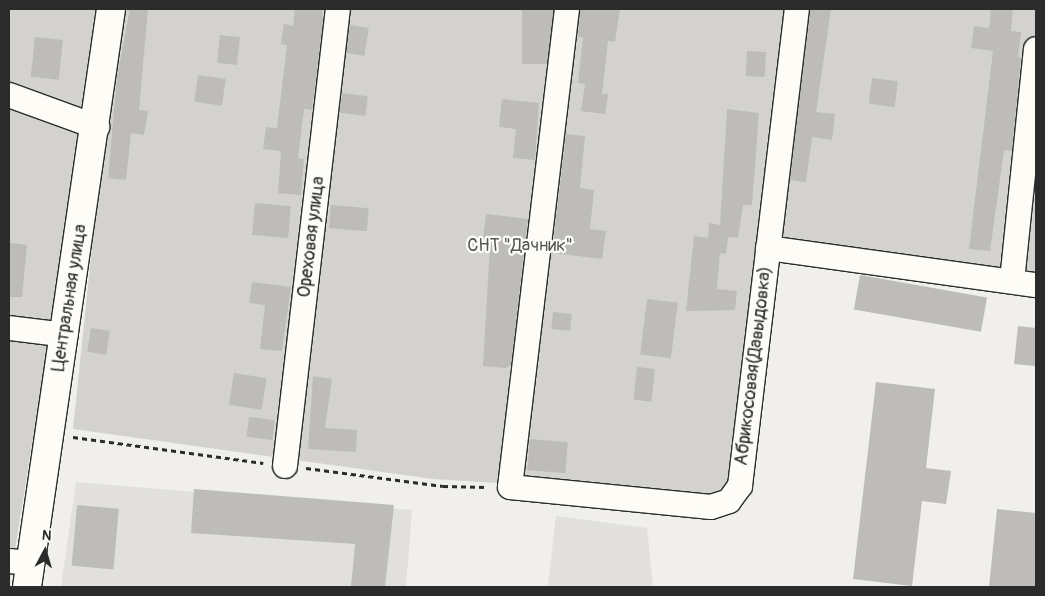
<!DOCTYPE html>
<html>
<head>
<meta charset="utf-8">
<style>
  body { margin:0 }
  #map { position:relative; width:1045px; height:596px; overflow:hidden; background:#f0efeb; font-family:Pangolin,sans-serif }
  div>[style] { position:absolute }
  .built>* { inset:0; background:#e1e0dc }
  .green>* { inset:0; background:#d3d2cf }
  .building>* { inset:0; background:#bdbcb8; transform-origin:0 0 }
  .path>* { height:3px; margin-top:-1.5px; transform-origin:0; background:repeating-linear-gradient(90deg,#2b2b2b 0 5px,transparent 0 9px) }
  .roads { filter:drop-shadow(1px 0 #2b2b2b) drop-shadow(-1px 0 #2b2b2b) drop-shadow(0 1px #2b2b2b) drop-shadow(0 -1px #2b2b2b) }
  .minor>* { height:24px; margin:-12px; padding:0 12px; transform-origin:12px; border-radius:12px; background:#fdfcf7 }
  .tertiary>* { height:28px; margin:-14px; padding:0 14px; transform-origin:14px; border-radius:14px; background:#fdfcf7 }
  span { translate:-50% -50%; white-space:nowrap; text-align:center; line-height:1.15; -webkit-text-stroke:4.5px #fdfcf7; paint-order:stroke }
  .street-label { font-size:18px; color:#2b2b2b }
  .park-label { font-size:18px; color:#555554 }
  .frame { position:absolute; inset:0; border:10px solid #2b2b2b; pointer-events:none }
  .north { position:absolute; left:20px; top:526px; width:50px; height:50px; -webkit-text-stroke:4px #fdfcf7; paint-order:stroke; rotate:6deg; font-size:14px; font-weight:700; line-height:20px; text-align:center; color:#2b2b2b }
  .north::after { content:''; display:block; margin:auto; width:18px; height:22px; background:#2b2b2b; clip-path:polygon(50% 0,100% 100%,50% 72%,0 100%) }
</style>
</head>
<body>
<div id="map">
  <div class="built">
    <div style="clip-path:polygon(76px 482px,412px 510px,406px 587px,61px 587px)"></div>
    <div style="clip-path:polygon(556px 516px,647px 528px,653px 587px,548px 587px)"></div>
  </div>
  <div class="green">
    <div style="clip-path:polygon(9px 9px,102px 9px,9px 587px)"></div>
    <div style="clip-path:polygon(117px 9px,1036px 9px,1036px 279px,760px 243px,735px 473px,724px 489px,708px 496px,433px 479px,73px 429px)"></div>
  </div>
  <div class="building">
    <div style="clip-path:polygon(130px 9px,148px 9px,139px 110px,148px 111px,144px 135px,131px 133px,126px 180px,108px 178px,117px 77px)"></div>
    <div style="clip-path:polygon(295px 9px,322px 9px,323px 21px,312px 110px,304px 109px,298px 158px,304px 159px,301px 195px,278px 193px,281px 151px,263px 149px,266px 127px,277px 128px,287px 45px,281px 44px,284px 24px,293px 26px)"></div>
    <div style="left:522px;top:9px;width:31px;height:55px"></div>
    <div style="clip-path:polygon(580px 9px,620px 9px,615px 42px,608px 41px,602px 94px,608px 94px,605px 114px,581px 111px,585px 84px,578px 83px,583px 37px,578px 37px)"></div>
    <div style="clip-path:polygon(810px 9px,831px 9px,816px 112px,835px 114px,832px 140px,812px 137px,806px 182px,790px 180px)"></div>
    <div style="clip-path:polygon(991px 9px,1013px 9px,1011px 31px,1021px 32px,1018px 57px,1021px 57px,1012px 151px,1004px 150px,990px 251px,969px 249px,993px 51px,971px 48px,974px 26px,989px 28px)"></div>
    <div style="left:350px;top:25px;width:19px;height:28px;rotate:9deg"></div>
    <div style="left:220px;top:35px;width:20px;height:28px;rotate:6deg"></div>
    <div style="left:35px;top:37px;width:28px;height:40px;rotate:6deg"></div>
    <div style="left:747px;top:51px;width:19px;height:25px;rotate:3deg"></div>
    <div style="left:198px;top:75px;width:28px;height:27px;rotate:8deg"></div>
    <div style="left:872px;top:78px;width:26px;height:26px;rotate:7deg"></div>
    <div style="left:342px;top:93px;width:26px;height:20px;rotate:7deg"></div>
    <div style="clip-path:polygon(502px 99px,539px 103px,535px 160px,513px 158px,516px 129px,499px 127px)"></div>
    <div style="clip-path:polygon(727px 109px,759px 113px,752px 205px,743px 205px,738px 238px,728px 237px,726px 254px,720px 253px,717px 289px,737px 291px,735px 310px,686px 311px,694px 236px,708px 238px,709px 223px,720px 225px)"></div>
    <div style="clip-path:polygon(566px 134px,585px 136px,580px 188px,594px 190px,590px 229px,606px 231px,602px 259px,552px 253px)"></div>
    <div style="left:255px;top:203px;width:36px;height:32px;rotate:5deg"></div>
    <div style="left:331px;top:205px;width:38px;height:23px;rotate:5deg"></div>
    <div style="clip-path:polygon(486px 214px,528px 219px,511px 365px,506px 368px,483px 366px,490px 247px,482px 246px)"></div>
    <div style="clip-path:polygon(9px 243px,27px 245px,22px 297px,9px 297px)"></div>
    <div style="left:860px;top:275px;width:129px;height:35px;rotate:10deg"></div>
    <div style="clip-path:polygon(252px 282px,291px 287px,282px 351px,260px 349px,265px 305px,249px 303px)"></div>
    <div style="left:647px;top:299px;width:31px;height:56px;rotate:7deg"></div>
    <div style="left:553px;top:312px;width:19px;height:17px;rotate:6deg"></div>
    <div style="clip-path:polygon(1018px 326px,1036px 328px,1036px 366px,1014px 364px)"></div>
    <div style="left:91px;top:328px;width:19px;height:24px;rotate:9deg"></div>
    <div style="left:637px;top:367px;width:18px;height:33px;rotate:6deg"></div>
    <div style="left:234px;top:373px;width:33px;height:32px;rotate:9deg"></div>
    <div style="clip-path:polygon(313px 376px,332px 379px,325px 428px,357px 430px,356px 452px,308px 449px)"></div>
    <div style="clip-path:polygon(876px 382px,935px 389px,926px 468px,951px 471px,946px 504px,922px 501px,912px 586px,853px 579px)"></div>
    <div style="left:249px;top:417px;width:26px;height:20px;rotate:7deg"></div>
    <div style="left:530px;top:439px;width:38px;height:31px;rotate:5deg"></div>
    <div style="clip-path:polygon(194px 489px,394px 505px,385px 587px,351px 587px,355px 544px,191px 533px)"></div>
    <div style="left:77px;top:505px;width:42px;height:61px;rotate:5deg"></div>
    <div style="clip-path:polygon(997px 509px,1036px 513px,1036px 587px,989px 587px)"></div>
  </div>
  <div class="path">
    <div style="left:73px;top:437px;width:192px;rotate:7.8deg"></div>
    <div style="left:306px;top:468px;width:138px;rotate:7.5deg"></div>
    <div style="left:443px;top:486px;width:44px;rotate:1.3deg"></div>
  </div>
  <div class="roads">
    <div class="minor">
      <div style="left:567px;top:9px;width:481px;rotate:96.8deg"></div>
      <div style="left:510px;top:487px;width:202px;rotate:5.7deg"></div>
      <div style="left:711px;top:507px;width:19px;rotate:-18deg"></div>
      <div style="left:729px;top:501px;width:19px;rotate:-54deg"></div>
      <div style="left:740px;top:486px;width:480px;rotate:-83.2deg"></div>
      <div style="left:9px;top:95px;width:94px;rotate:20deg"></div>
      <div style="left:768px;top:248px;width:271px;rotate:7.9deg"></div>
      <div style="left:1012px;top:281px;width:233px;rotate:-84.1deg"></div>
      <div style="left:9px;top:328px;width:57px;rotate:7deg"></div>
      <div style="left:285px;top:466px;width:460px;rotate:-83.4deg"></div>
      <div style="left:9px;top:561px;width:21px;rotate:5deg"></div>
    </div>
    <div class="tertiary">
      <div style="left:27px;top:587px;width:584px;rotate:-81.73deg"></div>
    </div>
  </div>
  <div class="street-label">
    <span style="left:312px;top:237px;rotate:-83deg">Ореховая улица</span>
    <span style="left:70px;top:298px;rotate:-81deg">Центральная улица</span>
    <span style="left:754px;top:366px;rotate:-83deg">Абрикосовая(Давыдовка)</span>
  </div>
  <div class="park-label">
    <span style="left:520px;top:246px">СНТ "Дачник"</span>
  </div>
  <div class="frame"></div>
  <div class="north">N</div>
</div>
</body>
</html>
